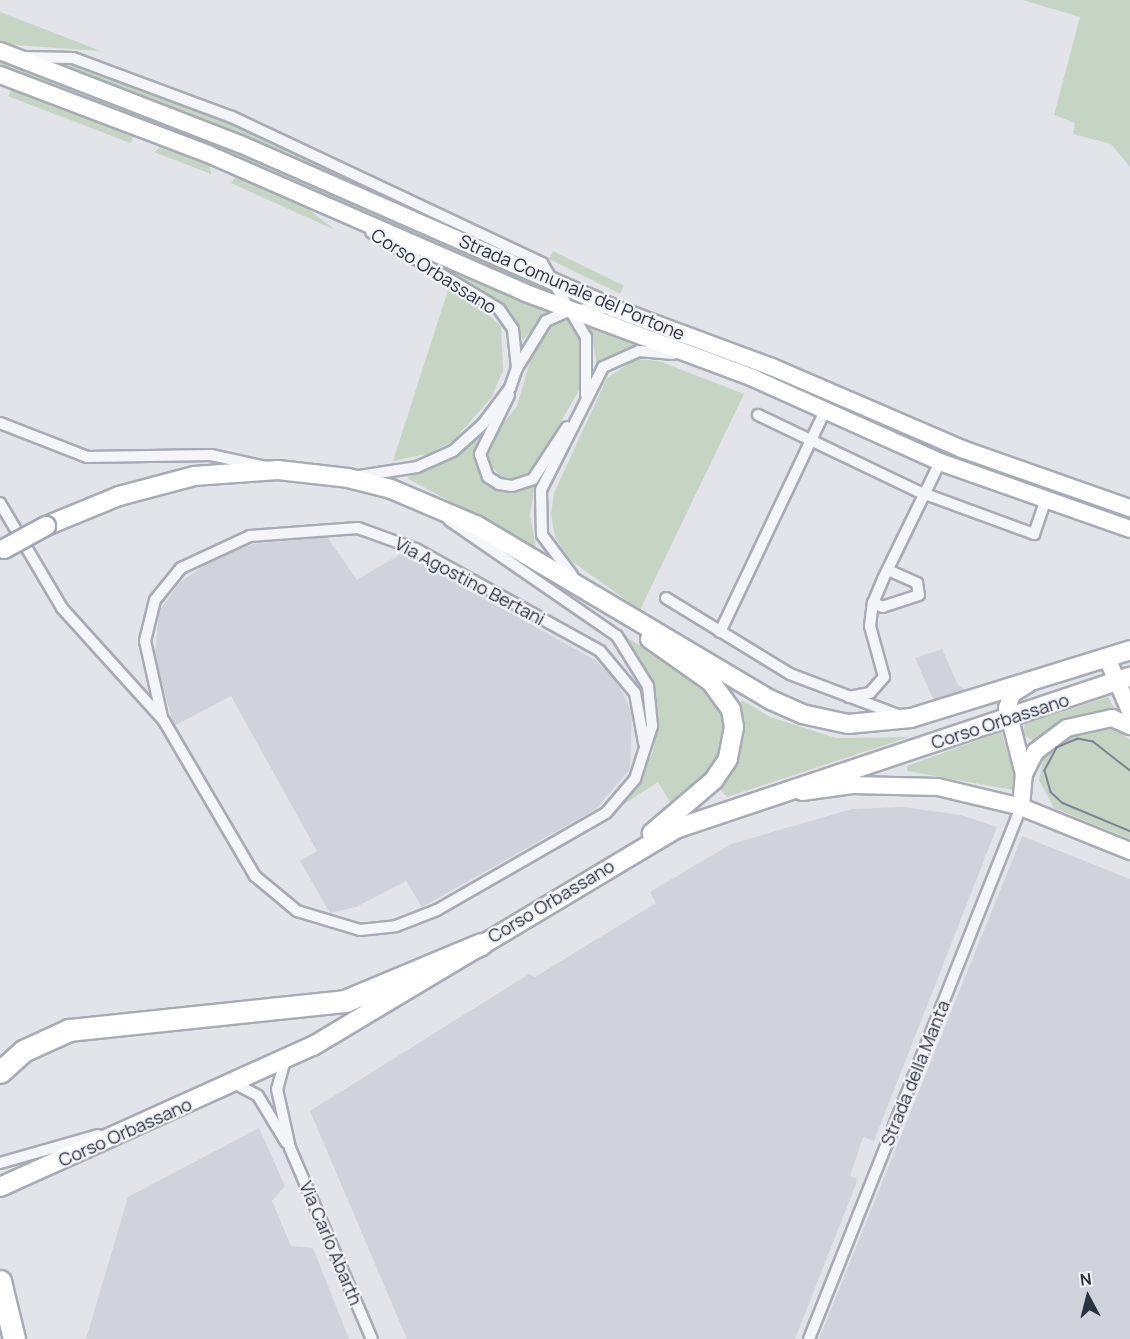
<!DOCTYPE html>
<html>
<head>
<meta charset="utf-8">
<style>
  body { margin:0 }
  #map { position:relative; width:1130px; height:1339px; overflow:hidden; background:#e2e4ea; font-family:Manrope,sans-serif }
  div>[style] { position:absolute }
  .built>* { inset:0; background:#d0d3dc }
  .green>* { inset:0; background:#c6d4c3; transform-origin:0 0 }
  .roads { filter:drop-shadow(2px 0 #a7abb4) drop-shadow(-2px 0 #a7abb4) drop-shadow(0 2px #a7abb4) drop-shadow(0 -2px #a7abb4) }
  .street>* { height:10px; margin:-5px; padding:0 5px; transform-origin:5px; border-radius:5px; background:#f4f5f8 }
  .secondary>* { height:16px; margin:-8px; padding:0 8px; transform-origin:8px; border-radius:8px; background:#fff }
  .primary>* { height:18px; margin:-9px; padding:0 9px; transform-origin:9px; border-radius:9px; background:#fff }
  .highway>* { height:21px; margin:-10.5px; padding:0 10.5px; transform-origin:10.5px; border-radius:10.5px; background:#fff }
  .tram>* { height:1.5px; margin:-0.75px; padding:0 0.75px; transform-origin:0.75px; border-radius:0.75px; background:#7b8393 }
  .bridges { filter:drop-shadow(2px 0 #a1a8b5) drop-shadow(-2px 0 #a1a8b5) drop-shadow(0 2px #a1a8b5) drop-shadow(0 -2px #a1a8b5) }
  .primary-bridge>* { height:18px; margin:-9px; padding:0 9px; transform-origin:9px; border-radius:9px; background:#fff }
  span { translate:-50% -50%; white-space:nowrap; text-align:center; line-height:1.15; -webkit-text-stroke:4.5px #f1f3f7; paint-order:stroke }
  .street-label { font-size:18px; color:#2a3141 }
  .north { position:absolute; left:1058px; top:1267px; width:60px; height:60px; -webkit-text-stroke:4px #f1f3f7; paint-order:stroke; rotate:353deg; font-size:16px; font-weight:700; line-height:24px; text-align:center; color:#2a3141 }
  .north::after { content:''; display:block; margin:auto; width:21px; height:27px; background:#2a3141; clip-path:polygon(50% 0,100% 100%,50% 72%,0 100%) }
</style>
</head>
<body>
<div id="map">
  <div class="built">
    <div style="clip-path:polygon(327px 537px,357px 580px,402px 553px,595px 660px,617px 681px,632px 713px,630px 769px,596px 809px,422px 907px,406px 881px,356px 907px,330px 913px,300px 861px,317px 851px,231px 696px,174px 726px,155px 658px,159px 611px,181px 581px,218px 557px,254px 544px)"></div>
    <div style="clip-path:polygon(942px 649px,958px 685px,977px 698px,938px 710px,915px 658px)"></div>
    <div style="clip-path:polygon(903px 807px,961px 815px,997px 827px,874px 1141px,863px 1137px,850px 1176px,858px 1179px,795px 1339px,407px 1339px,310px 1111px,529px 974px,535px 977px,656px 903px,650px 892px,731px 844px,852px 809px)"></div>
    <div style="clip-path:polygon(1022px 836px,1130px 879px,1130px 1339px,819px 1339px)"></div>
    <div style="clip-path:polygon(259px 1128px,285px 1186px,272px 1201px,291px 1246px,313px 1248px,349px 1339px,86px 1339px,128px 1197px)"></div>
  </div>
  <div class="green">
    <div style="clip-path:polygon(1023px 0,1130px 0,1130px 167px,1111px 144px,1073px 134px,1075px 123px,1054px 115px,1080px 17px)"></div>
    <div style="clip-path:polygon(0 12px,101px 51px,0 44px)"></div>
    <div style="clip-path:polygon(0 59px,203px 136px,533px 279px,530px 287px,0 67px)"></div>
    <div style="clip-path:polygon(71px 60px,237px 125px,441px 219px,454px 231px,45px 61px)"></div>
    <div style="left:12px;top:87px;width:131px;height:10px;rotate:21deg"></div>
    <div style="clip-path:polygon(163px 145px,209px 162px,211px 174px,154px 152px)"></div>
    <div style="clip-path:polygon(237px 175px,295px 199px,335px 230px,231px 183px)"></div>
    <div style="left:553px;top:251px;width:79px;height:9px;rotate:26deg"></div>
    <div style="clip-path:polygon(442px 268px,443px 267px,548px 312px,523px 340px,504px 305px)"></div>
    <div style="clip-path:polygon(448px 290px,475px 303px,501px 326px,503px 371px,491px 398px,454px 440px,431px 453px,393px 461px)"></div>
    <div style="clip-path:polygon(569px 318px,578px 331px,583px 359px,579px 390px,532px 473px,517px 480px,502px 478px,486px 460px,488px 442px,517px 406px,534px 348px,552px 325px)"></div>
    <div style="clip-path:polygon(590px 328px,592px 327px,640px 345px,597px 365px)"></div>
    <div style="clip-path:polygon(636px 359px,659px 361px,744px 394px,640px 610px,569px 559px,555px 537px,551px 514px,554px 493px,607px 378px)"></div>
    <div style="clip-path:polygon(742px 365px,950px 454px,1130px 517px,1130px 523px,944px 458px)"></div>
    <div style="clip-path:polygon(478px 440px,483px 474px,512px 491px,535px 484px,530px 515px,536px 548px,407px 478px)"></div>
    <div style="clip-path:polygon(626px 637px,708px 687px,725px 721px,719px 759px,708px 775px,670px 802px,658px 782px,624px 804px,653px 752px,658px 720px,650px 675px)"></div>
    <div style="clip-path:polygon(1108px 697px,1116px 711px,1034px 741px,1022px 734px,1025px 724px)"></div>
    <div style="clip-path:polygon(742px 700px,770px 717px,836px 738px,909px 737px,727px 797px,718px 786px)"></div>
    <div style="clip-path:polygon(1112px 726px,1130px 740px,1130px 839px,1054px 808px,1039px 780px,1044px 755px,1060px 740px)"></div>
    <div style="clip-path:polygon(1001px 732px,1016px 779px,1013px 790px,907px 771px,907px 766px)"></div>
  </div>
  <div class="roads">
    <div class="street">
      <div style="left:22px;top:57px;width:51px;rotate:1.1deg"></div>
      <div style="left:73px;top:58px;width:170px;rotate:20.4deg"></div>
      <div style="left:232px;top:117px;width:343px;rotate:25.2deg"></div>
      <div style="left:542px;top:263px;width:86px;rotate:59.3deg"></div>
      <div style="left:586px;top:337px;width:58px;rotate:90deg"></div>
      <div style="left:517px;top:368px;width:55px;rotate:-58.3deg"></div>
      <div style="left:546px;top:321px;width:27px;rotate:-24deg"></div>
      <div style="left:571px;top:310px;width:34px;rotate:-3deg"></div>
      <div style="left:509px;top:395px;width:66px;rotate:116.2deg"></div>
      <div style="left:480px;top:454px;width:24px;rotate:71deg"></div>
      <div style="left:488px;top:477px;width:13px;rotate:32deg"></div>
      <div style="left:499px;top:484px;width:13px;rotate:9deg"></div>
      <div style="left:512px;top:486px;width:22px;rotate:-18deg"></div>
      <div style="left:533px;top:479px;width:62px;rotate:-56.8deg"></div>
      <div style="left:758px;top:415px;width:176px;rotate:25.5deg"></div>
      <div style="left:917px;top:491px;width:125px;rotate:20.2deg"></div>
      <div style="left:1034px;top:534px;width:36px;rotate:-71deg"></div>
      <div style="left:0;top:423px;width:93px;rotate:21.3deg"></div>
      <div style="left:87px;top:457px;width:124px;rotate:-0.9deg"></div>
      <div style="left:211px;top:455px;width:56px;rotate:12.3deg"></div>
      <div style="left:359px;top:476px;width:59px;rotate:-8.8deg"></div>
      <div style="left:417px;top:467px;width:39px;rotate:-24deg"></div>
      <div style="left:453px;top:451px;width:40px;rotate:-42deg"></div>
      <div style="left:483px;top:424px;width:45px;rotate:-53.1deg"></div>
      <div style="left:510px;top:388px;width:21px;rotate:-71deg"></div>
      <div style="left:517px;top:368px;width:39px;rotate:-96deg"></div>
      <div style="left:513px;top:329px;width:24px;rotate:-125deg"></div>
      <div style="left:499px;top:309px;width:149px;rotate:-149deg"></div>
      <div style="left:0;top:503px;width:122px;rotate:59.4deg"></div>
      <div style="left:62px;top:608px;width:152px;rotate:47.9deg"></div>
      <div style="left:164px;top:721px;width:180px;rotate:59.6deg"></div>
      <div style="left:255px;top:876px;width:55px;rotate:39.8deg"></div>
      <div style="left:297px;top:911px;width:66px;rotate:16.8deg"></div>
      <div style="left:360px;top:930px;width:36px;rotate:-6deg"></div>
      <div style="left:396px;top:926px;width:44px;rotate:-21.3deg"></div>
      <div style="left:437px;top:910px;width:195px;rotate:-29.9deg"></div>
      <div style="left:606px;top:813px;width:45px;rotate:-49.5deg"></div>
      <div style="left:635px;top:779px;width:56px;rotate:-72.2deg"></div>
      <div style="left:652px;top:726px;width:40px;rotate:-95.7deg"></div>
      <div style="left:648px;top:686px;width:59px;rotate:-121.8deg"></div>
      <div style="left:617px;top:636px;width:204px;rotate:-145.4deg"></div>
      <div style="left:888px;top:570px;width:32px;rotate:24deg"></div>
      <div style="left:917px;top:583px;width:12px;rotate:81deg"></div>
      <div style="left:919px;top:595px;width:38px;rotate:162deg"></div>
      <div style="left:883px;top:607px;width:11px;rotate:-158deg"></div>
      <div style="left:873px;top:603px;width:26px;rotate:-67deg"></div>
      <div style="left:883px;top:579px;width:130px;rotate:-64deg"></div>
      <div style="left:572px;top:575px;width:50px;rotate:-126.9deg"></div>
      <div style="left:542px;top:535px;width:45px;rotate:-91.3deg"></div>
      <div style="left:541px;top:490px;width:138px;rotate:-63.2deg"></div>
      <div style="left:603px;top:367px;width:39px;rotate:-24deg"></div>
      <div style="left:639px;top:351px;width:34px;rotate:5deg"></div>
      <div style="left:666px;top:598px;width:145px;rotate:31.5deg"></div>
      <div style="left:790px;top:674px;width:116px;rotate:20.8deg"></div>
      <div style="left:720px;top:632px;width:245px;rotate:-64.6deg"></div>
      <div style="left:849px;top:697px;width:21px;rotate:-11deg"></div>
      <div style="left:870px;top:693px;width:21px;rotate:-49deg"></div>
      <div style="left:884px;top:677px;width:53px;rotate:-105.4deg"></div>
      <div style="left:870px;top:626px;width:23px;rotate:-83deg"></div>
      <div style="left:162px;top:717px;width:78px;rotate:-102.6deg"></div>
      <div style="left:145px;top:641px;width:42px;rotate:-76.3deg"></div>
      <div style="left:155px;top:600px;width:41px;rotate:-50.9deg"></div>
      <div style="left:181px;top:568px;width:76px;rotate:-24.9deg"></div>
      <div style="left:250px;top:536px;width:108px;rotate:-4.2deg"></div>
      <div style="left:358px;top:528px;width:62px;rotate:19.9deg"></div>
      <div style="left:416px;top:549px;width:210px;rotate:29deg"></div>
      <div style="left:600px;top:651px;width:55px;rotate:50.2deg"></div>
      <div style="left:635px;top:693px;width:51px;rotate:79.8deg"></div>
      <div style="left:285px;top:1060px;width:30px;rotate:105deg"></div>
      <div style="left:277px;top:1089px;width:60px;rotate:77.6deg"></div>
      <div style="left:290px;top:1148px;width:208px;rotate:66.8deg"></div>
      <div style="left:234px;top:1083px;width:27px;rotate:28deg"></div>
      <div style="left:258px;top:1096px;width:54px;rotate:58.7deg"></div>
      <div style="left:0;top:1163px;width:102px;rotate:-15.9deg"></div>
      <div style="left:809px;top:1339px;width:573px;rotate:-68.27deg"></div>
    </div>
    <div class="secondary">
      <div style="left:0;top:51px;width:257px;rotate:21.2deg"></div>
      <div style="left:240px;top:144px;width:407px;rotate:23.7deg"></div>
      <div style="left:613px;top:308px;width:170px;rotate:20.4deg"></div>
      <div style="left:772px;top:367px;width:207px;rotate:23.3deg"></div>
      <div style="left:962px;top:449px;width:178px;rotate:19.4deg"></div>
      <div style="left:0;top:75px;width:222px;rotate:20.8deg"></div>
      <div style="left:208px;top:154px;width:347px;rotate:23.6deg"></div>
      <div style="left:526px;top:293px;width:242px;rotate:20.5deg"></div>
      <div style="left:753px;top:378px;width:205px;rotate:24.2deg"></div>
      <div style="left:940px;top:462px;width:201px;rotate:19.4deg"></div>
      <div style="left:1107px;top:658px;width:58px;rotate:66.5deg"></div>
      <div style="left:1024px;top:774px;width:25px;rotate:-63deg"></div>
      <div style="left:1035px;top:752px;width:40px;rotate:-37deg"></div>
      <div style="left:1067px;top:728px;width:46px;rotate:-12.5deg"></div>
      <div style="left:1112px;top:718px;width:20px;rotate:24deg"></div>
      <div style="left:802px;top:792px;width:51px;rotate:-7.8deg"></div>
      <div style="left:853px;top:785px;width:85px;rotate:1.3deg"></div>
      <div style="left:938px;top:787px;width:85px;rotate:13.5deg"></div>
      <div style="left:1021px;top:807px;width:118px;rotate:22deg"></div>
      <div style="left:1021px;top:807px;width:33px;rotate:-85deg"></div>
      <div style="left:1024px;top:774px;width:68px;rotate:-104.4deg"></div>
      <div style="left:1007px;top:708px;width:15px;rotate:-70deg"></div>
      <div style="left:1012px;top:694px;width:19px;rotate:-32deg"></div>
    </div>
    <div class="primary">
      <div style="left:46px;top:526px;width:79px;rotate:-22.3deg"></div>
      <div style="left:119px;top:496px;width:78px;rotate:-14.9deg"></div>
      <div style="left:194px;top:476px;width:84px;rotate:-4.1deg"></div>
      <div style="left:278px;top:470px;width:70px;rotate:6.5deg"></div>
      <div style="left:348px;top:478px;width:44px;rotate:14.3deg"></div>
      <div style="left:391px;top:489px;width:92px;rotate:23deg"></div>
      <div style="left:476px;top:525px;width:343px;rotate:30.7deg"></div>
      <div style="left:771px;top:700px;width:34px;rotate:24deg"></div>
      <div style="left:802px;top:714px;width:47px;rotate:12.3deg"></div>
      <div style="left:848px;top:724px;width:63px;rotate:-5.4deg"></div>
      <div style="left:911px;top:718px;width:229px;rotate:-17.2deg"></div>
      <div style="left:650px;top:639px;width:75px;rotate:35.2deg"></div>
      <div style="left:711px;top:682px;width:34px;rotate:54deg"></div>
      <div style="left:731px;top:710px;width:17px;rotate:80deg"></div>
      <div style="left:734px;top:727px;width:33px;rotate:101deg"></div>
      <div style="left:728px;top:759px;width:25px;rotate:124deg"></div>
      <div style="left:714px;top:780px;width:82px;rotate:139.5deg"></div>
      <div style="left:0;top:1187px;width:343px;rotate:-24.3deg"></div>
      <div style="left:313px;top:1046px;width:422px;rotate:-30.9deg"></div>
      <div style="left:675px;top:829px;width:480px;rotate:-18.5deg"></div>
    </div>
    <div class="highway">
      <div style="left:0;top:1072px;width:31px;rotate:-42deg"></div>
      <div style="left:23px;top:1051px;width:51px;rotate:-24.5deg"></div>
      <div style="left:69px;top:1030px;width:278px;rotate:-6deg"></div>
      <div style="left:345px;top:1001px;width:147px;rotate:-22.7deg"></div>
      <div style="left:0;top:1281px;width:60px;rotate:76.4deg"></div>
    </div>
  </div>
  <div class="tram">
    <div style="left:1130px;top:771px;width:47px;rotate:-141.9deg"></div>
    <div style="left:1093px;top:742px;width:15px;rotate:-169deg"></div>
    <div style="left:1078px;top:739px;width:23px;rotate:157deg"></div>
    <div style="left:1057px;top:748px;width:26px;rotate:118deg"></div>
    <div style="left:1045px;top:771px;width:22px;rotate:74deg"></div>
    <div style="left:1051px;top:792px;width:16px;rotate:43deg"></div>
    <div style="left:1063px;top:803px;width:73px;rotate:22.7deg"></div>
  </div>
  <div class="bridges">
    <div class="primary-bridge">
      <div style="left:4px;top:549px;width:48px;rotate:-28.7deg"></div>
    </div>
  </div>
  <div class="street-label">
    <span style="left:434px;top:271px;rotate:32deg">Corso Orbassano</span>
    <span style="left:572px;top:287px;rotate:23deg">Strada Comunale del Portone</span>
    <span style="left:470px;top:581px;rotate:28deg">Via Agostino Bertani</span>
    <span style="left:1000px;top:721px;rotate:-18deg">Corso Orbassano</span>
    <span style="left:551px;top:901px;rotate:-31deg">Corso Orbassano</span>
    <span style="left:915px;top:1073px;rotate:-68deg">Strada della Manta</span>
    <span style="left:125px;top:1132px;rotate:-24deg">Corso Orbassano</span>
    <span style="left:331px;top:1243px;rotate:67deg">Via Carlo Abarth</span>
  </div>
  <div class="north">N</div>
</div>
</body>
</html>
